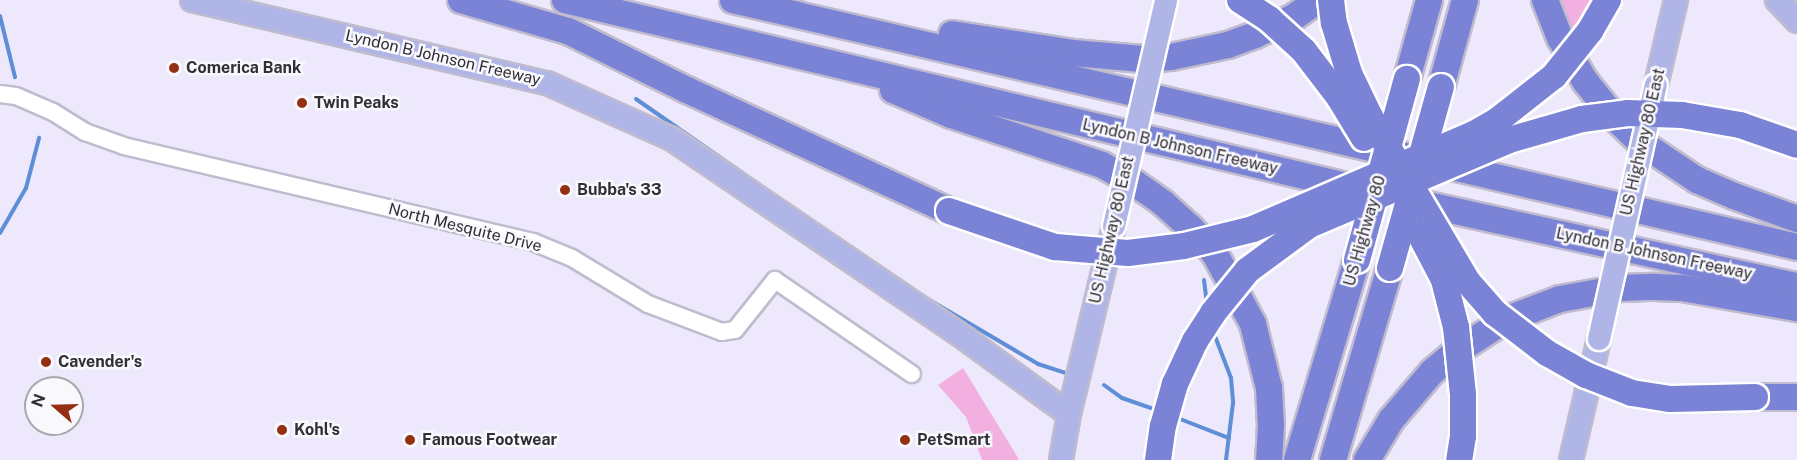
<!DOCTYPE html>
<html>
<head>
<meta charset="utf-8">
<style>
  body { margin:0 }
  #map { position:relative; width:1797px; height:460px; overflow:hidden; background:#ede8fc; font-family:"Public Sans",sans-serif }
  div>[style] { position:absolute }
  .green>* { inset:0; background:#f2b0e0 }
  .stream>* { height:4px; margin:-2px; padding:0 2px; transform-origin:2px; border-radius:2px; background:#5d8ed6 }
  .roads { filter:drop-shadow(2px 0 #c0bbce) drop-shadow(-2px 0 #c0bbce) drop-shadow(0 2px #c0bbce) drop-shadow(0 -2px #c0bbce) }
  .minor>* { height:16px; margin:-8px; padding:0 8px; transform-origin:8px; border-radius:8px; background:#fff }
  .major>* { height:22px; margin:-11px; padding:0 11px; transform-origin:11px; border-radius:11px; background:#afb5e6 }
  .highway>* { height:26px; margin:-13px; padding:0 13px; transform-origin:13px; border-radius:13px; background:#7a83d5 }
  .bridges { filter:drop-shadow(2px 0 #fff) drop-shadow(-2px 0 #fff) drop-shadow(0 2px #fff) drop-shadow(0 -2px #fff) }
  .major-bridge>* { height:22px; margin:-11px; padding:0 11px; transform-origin:11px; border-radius:11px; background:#afb5e6 }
  .highway-bridge>* { height:26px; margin:-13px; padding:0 13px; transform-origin:13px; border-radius:13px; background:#7a83d5 }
  .dots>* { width:16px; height:16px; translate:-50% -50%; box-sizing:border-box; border:3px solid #f9f8fc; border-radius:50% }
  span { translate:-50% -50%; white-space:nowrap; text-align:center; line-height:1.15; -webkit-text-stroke:5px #f9f8fc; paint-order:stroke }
  .street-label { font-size:16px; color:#312f36 }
  .poi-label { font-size:16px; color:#312f36; font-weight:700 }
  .left { translate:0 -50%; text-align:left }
  .north { position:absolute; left:24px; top:376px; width:60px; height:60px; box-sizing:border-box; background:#f9f8fc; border:2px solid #a9a8ad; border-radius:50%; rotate:290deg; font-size:16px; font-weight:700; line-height:24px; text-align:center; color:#312f36 }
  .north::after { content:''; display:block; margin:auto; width:21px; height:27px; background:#962f11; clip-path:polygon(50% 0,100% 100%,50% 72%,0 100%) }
</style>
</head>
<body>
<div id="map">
  <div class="green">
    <div style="clip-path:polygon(1553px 0,1600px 0,1571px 43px)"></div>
    <div style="clip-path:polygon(963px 368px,1017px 456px,1019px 460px,982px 460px,966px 417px,938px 385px)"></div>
  </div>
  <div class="stream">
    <div style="left:0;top:16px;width:63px;rotate:76.2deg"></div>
    <div style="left:636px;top:99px;width:131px;rotate:34.8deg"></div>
    <div style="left:0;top:233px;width:52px;rotate:-60deg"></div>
    <div style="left:26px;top:188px;width:52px;rotate:-75.4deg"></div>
    <div style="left:1204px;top:280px;width:26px;rotate:83deg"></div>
    <div style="left:921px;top:295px;width:136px;rotate:30.5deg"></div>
    <div style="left:1038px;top:364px;width:32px;rotate:18deg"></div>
    <div style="left:1213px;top:331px;width:50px;rotate:69deg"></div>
    <div style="left:1231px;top:378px;width:25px;rotate:85deg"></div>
    <div style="left:1233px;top:403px;width:57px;rotate:97deg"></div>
    <div style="left:1104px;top:385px;width:22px;rotate:36deg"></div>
    <div style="left:1122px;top:398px;width:37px;rotate:19deg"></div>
    <div style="left:1175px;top:417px;width:58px;rotate:21.3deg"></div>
  </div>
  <div class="roads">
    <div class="minor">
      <div style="left:0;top:94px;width:16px;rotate:7deg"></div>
      <div style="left:16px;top:96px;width:40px;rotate:23.4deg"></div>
      <div style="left:53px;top:112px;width:38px;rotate:32deg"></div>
      <div style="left:85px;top:132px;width:41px;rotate:19.7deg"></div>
      <div style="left:124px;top:146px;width:420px;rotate:13.2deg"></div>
      <div style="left:533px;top:242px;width:42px;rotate:22.3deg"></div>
      <div style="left:572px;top:258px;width:89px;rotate:31.2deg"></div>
      <div style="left:648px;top:304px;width:79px;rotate:20.7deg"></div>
      <div style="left:722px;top:332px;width:13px;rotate:-9deg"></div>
      <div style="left:735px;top:330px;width:64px;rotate:-51.3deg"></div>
      <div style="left:775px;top:280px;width:166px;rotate:34.5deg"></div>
    </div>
    <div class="major">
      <div style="left:192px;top:0;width:365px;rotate:13.2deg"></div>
      <div style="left:547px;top:83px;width:137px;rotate:24.1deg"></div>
      <div style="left:672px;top:139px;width:356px;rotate:34.2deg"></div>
      <div style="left:966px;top:339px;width:127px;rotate:36.1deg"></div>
      <div style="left:1777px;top:0;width:29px;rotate:46deg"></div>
      <div style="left:1656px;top:85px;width:87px;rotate:-76.8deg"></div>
      <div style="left:1061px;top:460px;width:47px;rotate:-80.1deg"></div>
      <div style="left:1069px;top:414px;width:193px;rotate:-76.5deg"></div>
      <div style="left:1571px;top:460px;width:124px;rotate:-77deg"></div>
    </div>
    <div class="highway">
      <div style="left:461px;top:0;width:111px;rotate:16.2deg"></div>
      <div style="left:568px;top:31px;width:133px;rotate:26.4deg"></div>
      <div style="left:687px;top:90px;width:289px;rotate:24.8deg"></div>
      <div style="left:565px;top:0;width:820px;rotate:13.39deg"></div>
      <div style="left:733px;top:0;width:1092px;rotate:13.07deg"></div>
      <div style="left:1545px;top:0;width:41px;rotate:68.5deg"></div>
      <div style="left:1560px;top:38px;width:50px;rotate:59.8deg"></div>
      <div style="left:1585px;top:81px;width:46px;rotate:51.1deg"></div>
      <div style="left:1614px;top:117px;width:36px;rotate:44deg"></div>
      <div style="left:1640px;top:142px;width:69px;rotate:33.7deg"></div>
      <div style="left:1697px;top:180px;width:40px;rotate:23.4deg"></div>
      <div style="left:1734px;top:196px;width:67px;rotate:20.1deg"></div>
      <div style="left:952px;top:34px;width:122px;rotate:8.9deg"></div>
      <div style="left:1073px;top:53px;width:70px;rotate:4.9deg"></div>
      <div style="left:1143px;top:59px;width:28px;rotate:-4deg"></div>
      <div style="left:1171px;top:57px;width:58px;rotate:-11.9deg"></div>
      <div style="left:1228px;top:45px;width:29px;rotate:-20deg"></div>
      <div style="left:1255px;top:35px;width:43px;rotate:-24.8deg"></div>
      <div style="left:1294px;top:17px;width:29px;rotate:-35deg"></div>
      <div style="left:1407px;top:79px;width:82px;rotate:-74.4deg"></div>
      <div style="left:1441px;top:87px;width:90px;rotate:-74.6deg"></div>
      <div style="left:893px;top:90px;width:63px;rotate:23.3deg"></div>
      <div style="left:951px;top:115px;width:159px;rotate:18.3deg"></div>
      <div style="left:1102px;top:165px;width:39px;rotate:29deg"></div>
      <div style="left:1136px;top:184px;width:33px;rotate:35deg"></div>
      <div style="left:1163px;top:203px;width:36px;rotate:42deg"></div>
      <div style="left:1190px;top:227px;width:37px;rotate:47deg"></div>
      <div style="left:1215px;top:254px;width:80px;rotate:61.5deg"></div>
      <div style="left:1253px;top:324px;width:66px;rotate:76deg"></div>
      <div style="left:1269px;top:388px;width:37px;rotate:87deg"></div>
      <div style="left:1271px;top:425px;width:35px;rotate:93deg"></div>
      <div style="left:1405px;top:200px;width:401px;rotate:12.4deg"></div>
      <div style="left:1755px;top:397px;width:42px"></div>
      <div style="left:1297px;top:460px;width:209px;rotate:-73.3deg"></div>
      <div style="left:1333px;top:460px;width:200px;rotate:-73.5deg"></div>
      <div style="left:1367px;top:460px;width:47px;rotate:-59deg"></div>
      <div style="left:1391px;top:420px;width:63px;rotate:-49.5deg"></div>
      <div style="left:1432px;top:372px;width:31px;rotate:-40deg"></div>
      <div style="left:1456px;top:352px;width:59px;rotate:-33.1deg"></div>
      <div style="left:1505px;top:320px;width:59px;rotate:-20.9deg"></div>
      <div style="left:1560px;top:299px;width:62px;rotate:-10.2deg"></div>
      <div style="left:1621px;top:288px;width:33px;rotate:-2deg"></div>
      <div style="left:1654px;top:287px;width:28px;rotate:2deg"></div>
      <div style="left:1682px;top:288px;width:117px;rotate:9.9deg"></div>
    </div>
  </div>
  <div class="bridges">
    <div class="major-bridge">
      <div style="left:1114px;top:226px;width:232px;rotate:-77deg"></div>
      <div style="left:1599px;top:339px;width:260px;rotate:-77.4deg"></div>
    </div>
    <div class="highway-bridge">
      <div style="left:1240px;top:0;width:35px;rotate:33deg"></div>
      <div style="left:1269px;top:19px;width:47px;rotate:42.4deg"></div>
      <div style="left:1304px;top:51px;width:58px;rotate:52.7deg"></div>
      <div style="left:1339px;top:97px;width:48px;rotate:58.6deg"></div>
      <div style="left:1331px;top:0;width:23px;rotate:83deg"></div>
      <div style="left:1334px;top:23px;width:52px;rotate:73.3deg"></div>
      <div style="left:1349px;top:73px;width:47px;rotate:64.5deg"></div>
      <div style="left:1369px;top:115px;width:193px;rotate:59.4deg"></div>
      <div style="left:1467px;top:281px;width:43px;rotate:48.8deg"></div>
      <div style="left:1495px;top:313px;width:66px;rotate:37.6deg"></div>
      <div style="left:1547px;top:353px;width:45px;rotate:29.4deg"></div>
      <div style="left:1586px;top:375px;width:49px;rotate:21.4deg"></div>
      <div style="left:1632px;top:393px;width:39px;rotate:9deg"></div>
      <div style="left:1671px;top:399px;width:84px;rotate:-1.4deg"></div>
      <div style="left:949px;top:211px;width:112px;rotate:18.8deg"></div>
      <div style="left:1055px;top:247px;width:73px;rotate:4.7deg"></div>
      <div style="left:1128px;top:253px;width:56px;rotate:-7.1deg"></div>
      <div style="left:1184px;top:246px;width:71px;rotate:-13.8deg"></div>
      <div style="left:1253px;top:229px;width:241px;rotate:-23.3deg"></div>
      <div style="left:1474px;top:134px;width:28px;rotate:-30deg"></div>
      <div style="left:1498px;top:120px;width:71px;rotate:-38.2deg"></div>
      <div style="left:1554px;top:76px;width:58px;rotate:-51.3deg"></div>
      <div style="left:1590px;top:31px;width:36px;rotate:-60deg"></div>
      <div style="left:1420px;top:234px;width:52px;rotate:62.4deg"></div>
      <div style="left:1444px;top:280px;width:49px;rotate:75.7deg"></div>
      <div style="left:1456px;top:327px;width:68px;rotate:84.1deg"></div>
      <div style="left:1463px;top:395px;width:41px;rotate:90deg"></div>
      <div style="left:1463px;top:436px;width:24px;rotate:99deg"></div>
      <div style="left:1357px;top:260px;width:188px;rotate:-74.6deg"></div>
      <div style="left:1390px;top:268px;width:188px;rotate:-74.3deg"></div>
      <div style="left:1158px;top:460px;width:34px;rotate:-82deg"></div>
      <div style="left:1163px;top:426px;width:44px;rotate:-74.1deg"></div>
      <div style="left:1175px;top:384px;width:47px;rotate:-65.1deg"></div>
      <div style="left:1195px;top:341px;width:33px;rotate:-57deg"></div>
      <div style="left:1213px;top:313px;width:55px;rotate:-50.9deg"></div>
      <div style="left:1248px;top:270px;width:76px;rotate:-36.4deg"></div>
      <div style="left:1309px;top:225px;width:217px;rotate:-23deg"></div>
      <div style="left:1509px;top:140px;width:76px;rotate:-16deg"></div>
      <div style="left:1582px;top:119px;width:46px;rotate:-7.4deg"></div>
      <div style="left:1628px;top:113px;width:54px;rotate:2.1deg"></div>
      <div style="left:1682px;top:115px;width:59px;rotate:9.8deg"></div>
      <div style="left:1740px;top:125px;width:60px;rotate:19.3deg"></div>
    </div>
  </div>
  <div class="dots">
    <div style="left:174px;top:68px;background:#962f11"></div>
    <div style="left:302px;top:103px;background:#962f11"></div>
    <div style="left:565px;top:190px;background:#962f11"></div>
    <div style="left:46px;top:362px;background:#962f11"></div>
    <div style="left:282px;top:430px;background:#962f11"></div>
    <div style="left:410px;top:440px;background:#962f11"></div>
    <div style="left:905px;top:440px;background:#962f11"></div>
  </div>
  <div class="street-label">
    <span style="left:443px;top:58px;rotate:13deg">Lyndon B Johnson Freeway</span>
    <span style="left:1643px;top:142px;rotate:-77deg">US Highway 80 East</span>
    <span style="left:1180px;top:147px;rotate:13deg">Lyndon B Johnson Freeway</span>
    <span style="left:465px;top:228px;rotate:14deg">North Mesquite Drive</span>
    <span style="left:1112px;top:230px;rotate:-77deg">US Highway 80 East</span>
    <span style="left:1365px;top:231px;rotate:-74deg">US Highway 80</span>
    <span style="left:1654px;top:254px;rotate:12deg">Lyndon B Johnson Freeway</span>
  </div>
  <div class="poi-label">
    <span class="left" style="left:186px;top:68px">Comerica Bank</span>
    <span class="left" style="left:314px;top:103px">Twin Peaks</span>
    <span class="left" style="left:577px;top:190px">Bubba's 33</span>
    <span class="left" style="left:58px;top:362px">Cavender's</span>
    <span class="left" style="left:294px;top:430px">Kohl's</span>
    <span class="left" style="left:422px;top:440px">Famous Footwear</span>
    <span class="left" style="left:917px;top:440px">PetSmart</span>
  </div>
  <div class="north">N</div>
</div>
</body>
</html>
